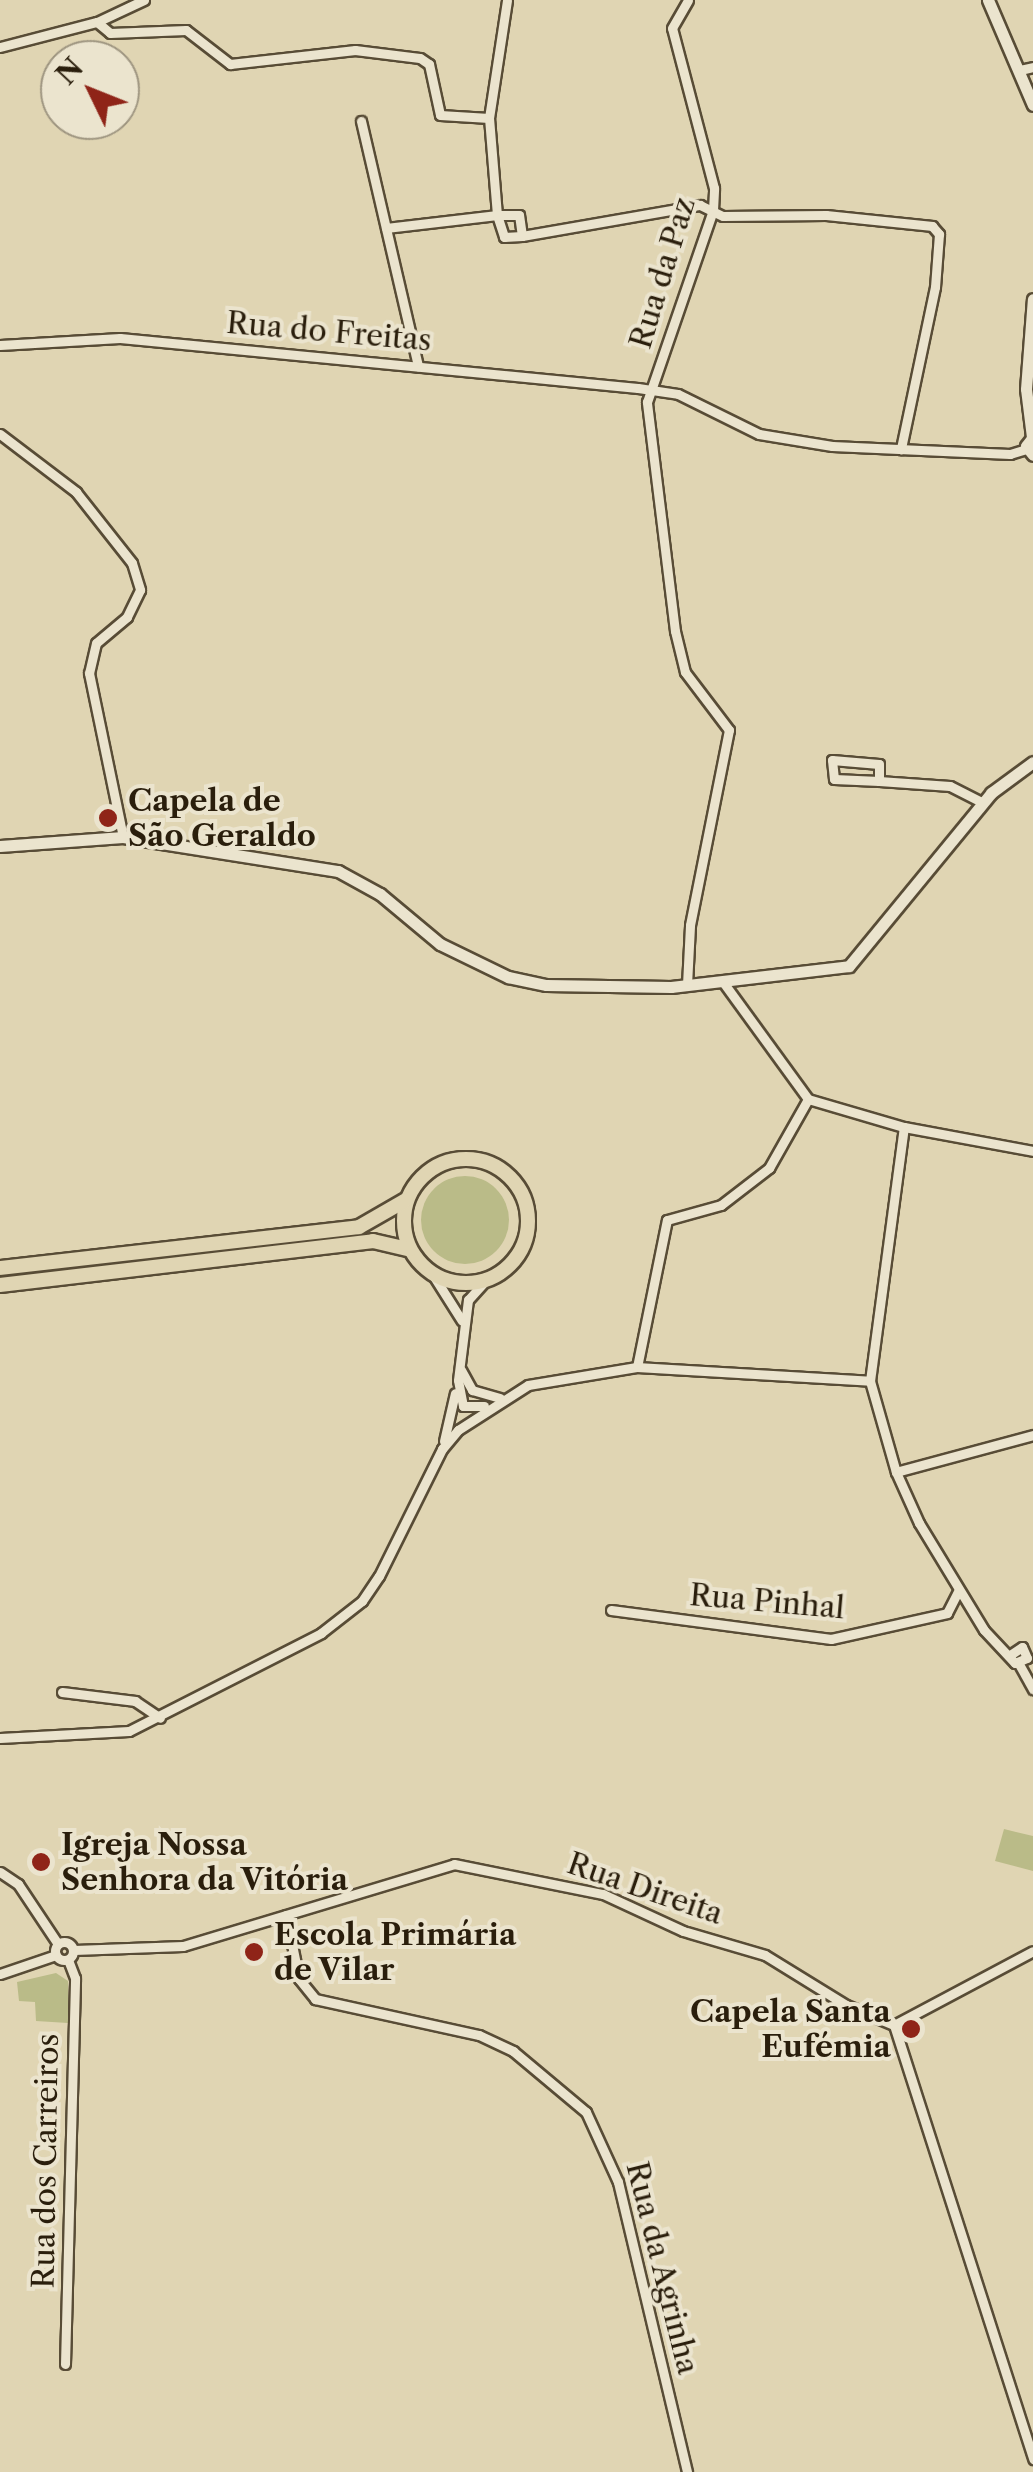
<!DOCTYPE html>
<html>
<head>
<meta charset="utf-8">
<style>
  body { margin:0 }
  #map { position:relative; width:1033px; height:2472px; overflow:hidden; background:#e0d5b3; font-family:"Libre Caslon Text",serif }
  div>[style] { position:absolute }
  .green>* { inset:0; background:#babb88 }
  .round { border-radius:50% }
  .roads { filter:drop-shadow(2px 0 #584c36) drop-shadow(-2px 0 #584c36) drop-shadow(0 2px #584c36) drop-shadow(0 -2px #584c36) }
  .minor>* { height:9px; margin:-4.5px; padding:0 4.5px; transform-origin:4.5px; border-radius:4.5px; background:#ebe4ce }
  .minor>.ring { margin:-4.5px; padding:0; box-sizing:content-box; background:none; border:9px solid #ebe4ce; border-radius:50% }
  .tertiary>* { height:11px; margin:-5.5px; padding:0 5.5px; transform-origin:5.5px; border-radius:5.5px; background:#ebe4ce }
  .primary>* { height:14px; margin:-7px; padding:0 7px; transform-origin:7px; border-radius:7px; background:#e0d5b3 }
  .primary>.ring { margin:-7px; padding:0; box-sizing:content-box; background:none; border:14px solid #e0d5b3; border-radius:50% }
  .dots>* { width:28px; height:28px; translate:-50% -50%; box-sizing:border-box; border:5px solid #ebe4ce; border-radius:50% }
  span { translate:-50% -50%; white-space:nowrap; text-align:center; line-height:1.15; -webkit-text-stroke:8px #ebe4ce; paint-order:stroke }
  .street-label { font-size:30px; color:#2a1e0c }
  .poi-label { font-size:30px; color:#2a1e0c; font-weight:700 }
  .left { translate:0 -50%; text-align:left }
  .right { translate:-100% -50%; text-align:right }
  .north { position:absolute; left:40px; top:40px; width:100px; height:100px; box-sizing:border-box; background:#ebe4ce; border:2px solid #9e9580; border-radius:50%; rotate:313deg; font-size:28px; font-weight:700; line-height:40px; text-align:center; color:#2a1e0c }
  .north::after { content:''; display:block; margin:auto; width:35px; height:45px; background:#8f2418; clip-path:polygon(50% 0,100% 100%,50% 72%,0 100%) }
</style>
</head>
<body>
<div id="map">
  <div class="green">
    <div class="round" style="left:421px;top:1176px;width:88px;height:88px"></div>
    <div style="clip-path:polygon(1004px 1829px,1033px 1836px,1033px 1871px,995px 1861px)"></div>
    <div style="clip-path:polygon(56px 1973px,68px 1981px,68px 2023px,36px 2021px,35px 2002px,19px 2001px,17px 1982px)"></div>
  </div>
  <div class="roads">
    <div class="minor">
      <div style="left:97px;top:22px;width:17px;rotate:40deg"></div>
      <div style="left:110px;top:33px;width:76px;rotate:-2.3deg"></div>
      <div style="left:186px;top:30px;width:56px;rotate:37.7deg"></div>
      <div style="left:230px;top:64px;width:126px;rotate:-6.4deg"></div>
      <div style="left:355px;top:50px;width:65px;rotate:7deg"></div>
      <div style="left:420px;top:58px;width:11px;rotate:34deg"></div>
      <div style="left:429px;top:64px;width:52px;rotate:77.8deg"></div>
      <div style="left:440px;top:115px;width:49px;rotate:3.5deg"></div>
      <div style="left:0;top:47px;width:100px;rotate:-14.5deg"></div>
      <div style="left:97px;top:22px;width:52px;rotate:-25.1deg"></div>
      <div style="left:1020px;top:70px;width:13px;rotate:-13deg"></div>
      <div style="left:361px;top:121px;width:252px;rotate:76.9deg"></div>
      <div style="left:386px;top:228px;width:112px;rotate:-6.7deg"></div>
      <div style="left:497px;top:215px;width:97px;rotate:-94.7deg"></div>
      <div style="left:489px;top:118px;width:119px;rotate:-81.3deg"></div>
      <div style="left:522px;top:236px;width:21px;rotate:-98deg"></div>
      <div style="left:519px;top:215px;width:22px;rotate:180deg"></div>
      <div style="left:497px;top:215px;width:23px;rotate:72deg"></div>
      <div style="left:504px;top:237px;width:18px;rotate:-3deg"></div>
      <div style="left:522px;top:236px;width:181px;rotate:-9.9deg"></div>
      <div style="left:700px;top:205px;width:25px;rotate:26deg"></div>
      <div style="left:723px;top:216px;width:103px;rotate:-0.6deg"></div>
      <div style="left:826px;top:215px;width:107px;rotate:5.9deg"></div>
      <div style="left:932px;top:226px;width:11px;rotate:49deg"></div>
      <div style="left:939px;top:234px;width:53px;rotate:94.3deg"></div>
      <div style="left:935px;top:287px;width:166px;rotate:101.9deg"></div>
      <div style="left:0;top:345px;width:120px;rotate:-3.3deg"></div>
      <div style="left:120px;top:338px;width:520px;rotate:5.51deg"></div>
      <div style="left:638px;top:388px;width:40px;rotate:8.5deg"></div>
      <div style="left:678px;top:394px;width:90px;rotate:26.3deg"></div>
      <div style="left:759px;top:434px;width:74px;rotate:9.3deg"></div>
      <div style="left:832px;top:446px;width:178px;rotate:2.6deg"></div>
      <div style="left:1010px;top:454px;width:17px;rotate:-17deg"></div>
      <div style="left:0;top:434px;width:96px;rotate:37.3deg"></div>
      <div style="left:76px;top:492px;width:90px;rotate:51.7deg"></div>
      <div style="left:132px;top:563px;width:28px;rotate:73deg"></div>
      <div style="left:140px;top:590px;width:30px;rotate:116deg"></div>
      <div style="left:127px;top:617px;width:40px;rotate:140deg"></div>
      <div style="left:96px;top:643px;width:31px;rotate:103deg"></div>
      <div style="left:89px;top:673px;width:167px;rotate:78.3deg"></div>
      <div style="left:832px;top:760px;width:47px;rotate:4.9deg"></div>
      <div style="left:879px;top:764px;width:17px;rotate:90deg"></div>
      <div style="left:879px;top:781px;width:45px;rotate:-177.5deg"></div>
      <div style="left:834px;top:779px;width:19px;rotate:-96deg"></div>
      <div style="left:879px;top:781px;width:71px;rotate:4deg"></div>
      <div style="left:950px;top:786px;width:37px;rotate:27deg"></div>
      <div style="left:723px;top:982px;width:145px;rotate:54deg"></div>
      <div style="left:808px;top:1099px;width:100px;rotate:16.3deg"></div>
      <div style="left:904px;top:1127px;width:131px;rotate:10.5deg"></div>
      <div style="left:687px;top:985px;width:60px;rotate:-87.1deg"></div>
      <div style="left:690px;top:925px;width:199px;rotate:-78.7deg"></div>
      <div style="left:729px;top:730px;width:73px;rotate:-127.2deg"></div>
      <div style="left:685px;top:672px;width:42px;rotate:-103.7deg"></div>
      <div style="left:675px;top:631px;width:231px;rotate:-97deg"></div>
      <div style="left:647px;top:402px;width:203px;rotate:-71deg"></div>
      <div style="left:713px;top:210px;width:22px;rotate:-87deg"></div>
      <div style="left:714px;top:188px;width:165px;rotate:-104.7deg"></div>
      <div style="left:672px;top:28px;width:32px;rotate:-60deg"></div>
      <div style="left:433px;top:1275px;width:54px;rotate:57.8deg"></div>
      <div style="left:637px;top:1367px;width:150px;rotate:-78.5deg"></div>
      <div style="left:667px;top:1220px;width:56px;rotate:-15.5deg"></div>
      <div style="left:721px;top:1205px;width:61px;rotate:-37.6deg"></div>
      <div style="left:769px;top:1168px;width:79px;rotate:-60.5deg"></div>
      <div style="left:461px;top:1370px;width:23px;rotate:61deg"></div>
      <div style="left:472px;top:1390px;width:29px;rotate:16deg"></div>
      <div style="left:870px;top:1381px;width:256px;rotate:-82.4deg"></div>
      <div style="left:484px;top:1406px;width:21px;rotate:180deg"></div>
      <div style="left:463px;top:1406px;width:26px;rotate:-101deg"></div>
      <div style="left:458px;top:1380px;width:81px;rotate:-82.9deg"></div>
      <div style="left:468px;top:1300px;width:25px;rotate:-48deg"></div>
      <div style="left:444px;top:1441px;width:49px;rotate:-77.1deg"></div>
      <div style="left:896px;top:1472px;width:142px;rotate:-15.1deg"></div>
      <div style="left:611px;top:1610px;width:222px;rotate:7.5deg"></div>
      <div style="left:831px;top:1639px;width:119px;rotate:-12.6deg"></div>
      <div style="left:947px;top:1613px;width:25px;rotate:-63deg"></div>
      <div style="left:1019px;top:1664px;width:29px;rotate:61deg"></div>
      <div style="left:62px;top:1692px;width:74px;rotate:7deg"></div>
      <div style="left:135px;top:1701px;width:30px;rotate:34deg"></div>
      <div style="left:0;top:1738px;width:129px;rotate:-3.1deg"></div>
      <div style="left:129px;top:1731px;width:216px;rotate:-27deg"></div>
      <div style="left:321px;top:1633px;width:52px;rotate:-38deg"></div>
      <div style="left:362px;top:1601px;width:30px;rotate:-56deg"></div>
      <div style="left:379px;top:1576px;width:142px;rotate:-63.6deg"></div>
      <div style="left:442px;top:1449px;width:25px;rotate:-50deg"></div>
      <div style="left:458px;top:1430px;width:83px;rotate:-32.7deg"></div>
      <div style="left:528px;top:1385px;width:110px;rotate:-9.4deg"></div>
      <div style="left:637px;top:1367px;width:233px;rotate:3.4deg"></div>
      <div style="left:870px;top:1381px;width:95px;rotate:74.1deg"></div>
      <div style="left:896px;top:1472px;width:56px;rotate:65.7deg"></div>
      <div style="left:919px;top:1523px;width:125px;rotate:58.7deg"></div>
      <div style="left:984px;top:1630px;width:45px;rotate:46.8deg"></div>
      <div style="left:1015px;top:1663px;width:13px;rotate:-23deg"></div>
      <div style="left:1027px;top:1658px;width:12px;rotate:-114deg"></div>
      <div style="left:1022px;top:1647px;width:14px;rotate:146deg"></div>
      <div style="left:0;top:1872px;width:22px;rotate:34deg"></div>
      <div style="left:18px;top:1884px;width:72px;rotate:56.3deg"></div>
      <div style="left:286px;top:1915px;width:65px;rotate:78.5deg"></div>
      <div style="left:299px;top:1979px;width:26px;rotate:51deg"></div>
      <div style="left:315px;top:1999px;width:168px;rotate:12.4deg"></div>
      <div style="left:479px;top:2035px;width:38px;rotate:25deg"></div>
      <div style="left:513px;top:2051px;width:95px;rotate:39.9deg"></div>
      <div style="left:586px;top:2112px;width:77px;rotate:65.4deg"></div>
      <div style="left:618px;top:2182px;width:298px;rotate:76.6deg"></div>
      <div class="ring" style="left:55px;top:1942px;width:9px;height:9px"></div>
      <div style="left:74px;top:1950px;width:109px;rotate:-2.1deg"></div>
      <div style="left:183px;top:1946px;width:283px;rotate:-16.8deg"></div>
      <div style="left:454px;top:1864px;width:152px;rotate:11.4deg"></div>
      <div style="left:603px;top:1894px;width:88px;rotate:24.8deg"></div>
      <div style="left:683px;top:1931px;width:85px;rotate:16.3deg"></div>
      <div style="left:765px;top:1955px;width:95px;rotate:31.7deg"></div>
      <div style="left:846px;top:2005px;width:52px;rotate:22.6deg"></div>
      <div style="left:0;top:1974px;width:59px;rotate:-18.7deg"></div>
      <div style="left:894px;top:2025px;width:456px;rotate:72.2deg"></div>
      <div style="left:894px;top:2025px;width:157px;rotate:-28deg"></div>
      <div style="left:65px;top:2364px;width:386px;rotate:-88.5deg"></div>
      <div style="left:75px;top:1978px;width:19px;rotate:-111deg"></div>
    </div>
    <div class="tertiary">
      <div style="left:988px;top:0;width:114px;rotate:66.8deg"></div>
      <div style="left:1032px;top:437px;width:48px;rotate:-97.1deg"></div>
      <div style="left:1026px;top:389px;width:90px;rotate:-85.6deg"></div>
      <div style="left:1033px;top:437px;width:11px;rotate:128deg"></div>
      <div style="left:1026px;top:446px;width:11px;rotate:52deg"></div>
      <div style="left:0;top:846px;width:123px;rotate:-4.2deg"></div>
      <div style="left:123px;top:837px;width:218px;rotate:9deg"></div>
      <div style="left:338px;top:871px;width:48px;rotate:28.7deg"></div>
      <div style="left:380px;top:894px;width:78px;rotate:39.8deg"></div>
      <div style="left:440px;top:944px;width:76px;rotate:25.9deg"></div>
      <div style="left:508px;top:977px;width:39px;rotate:12deg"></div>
      <div style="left:546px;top:985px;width:125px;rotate:0.9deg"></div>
      <div style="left:671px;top:987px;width:179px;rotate:-6.7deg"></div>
      <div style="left:849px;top:966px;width:224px;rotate:-50.6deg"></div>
      <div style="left:991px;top:793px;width:52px;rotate:-36.4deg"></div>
    </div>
    <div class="primary">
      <div class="ring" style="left:404px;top:1159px;width:110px;height:110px"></div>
      <div style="left:0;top:1268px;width:361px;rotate:-6.5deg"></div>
      <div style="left:359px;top:1227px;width:54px;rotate:-29.9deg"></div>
      <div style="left:0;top:1285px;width:376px;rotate:-6.7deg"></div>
      <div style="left:373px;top:1241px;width:37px;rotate:13deg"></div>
    </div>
  </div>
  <div class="dots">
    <div style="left:108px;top:818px;background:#8f2418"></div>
    <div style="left:41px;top:1862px;background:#8f2418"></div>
    <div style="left:254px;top:1952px;background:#8f2418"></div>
    <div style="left:911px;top:2029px;background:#8f2418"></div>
  </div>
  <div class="street-label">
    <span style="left:663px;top:273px;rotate:-73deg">Rua da Paz</span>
    <span style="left:329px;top:332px;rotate:5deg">Rua do Freitas</span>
    <span style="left:767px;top:1602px;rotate:5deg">Rua Pinhal</span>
    <span style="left:645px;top:1889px;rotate:19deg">Rua Direita</span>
    <span style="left:46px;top:2161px;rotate:-89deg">Rua dos Carreiros</span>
    <span style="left:662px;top:2268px;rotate:76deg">Rua da Agrinha</span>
  </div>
  <div class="poi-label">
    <span class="left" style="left:128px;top:818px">Capela de<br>São Geraldo</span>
    <span class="left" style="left:61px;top:1862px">Igreja Nossa<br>Senhora da Vitória</span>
    <span class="left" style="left:274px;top:1952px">Escola Primária<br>de Vilar</span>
    <span class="right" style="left:891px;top:2029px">Capela Santa<br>Eufémia</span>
  </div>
  <div class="north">N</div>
</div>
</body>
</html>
